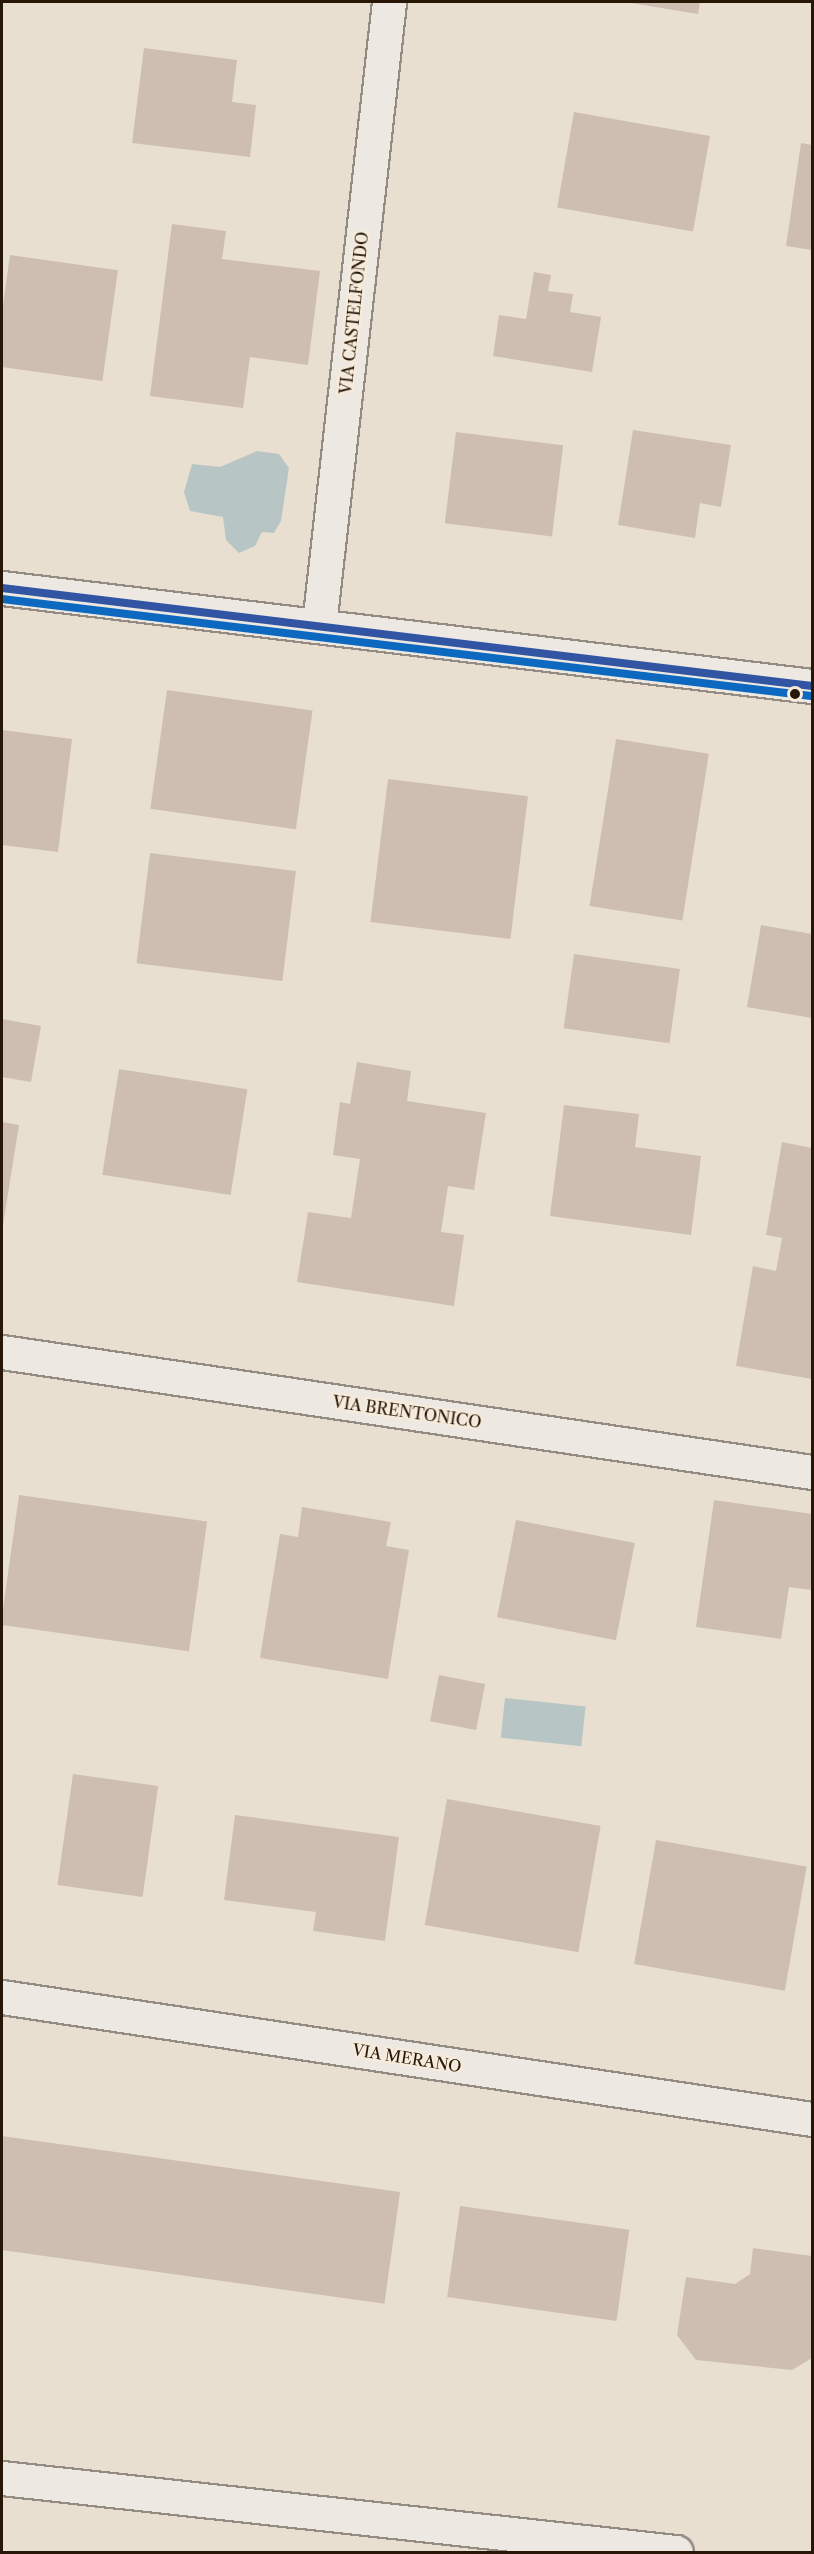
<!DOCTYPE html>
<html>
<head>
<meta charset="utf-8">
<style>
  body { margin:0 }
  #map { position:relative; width:814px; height:2554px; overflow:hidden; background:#e9dfd1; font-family:"Libre Caslon Text",serif }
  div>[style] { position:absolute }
  .water>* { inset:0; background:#b7c6c5; transform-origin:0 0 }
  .building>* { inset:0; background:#cebeb2; transform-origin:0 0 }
  .roads { filter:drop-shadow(2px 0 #948c83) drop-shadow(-2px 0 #948c83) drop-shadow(0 2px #948c83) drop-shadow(0 -2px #948c83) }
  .minor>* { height:33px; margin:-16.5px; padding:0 16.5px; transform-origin:16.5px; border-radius:16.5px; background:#ede8e1 }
  .bus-1>* { height:8px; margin:-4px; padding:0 4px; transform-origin:4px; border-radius:4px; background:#3155a3 }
  .bus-2>* { height:8px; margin:-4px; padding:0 4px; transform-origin:4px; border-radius:4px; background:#0c69bf }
  .dots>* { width:16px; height:16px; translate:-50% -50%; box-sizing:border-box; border:3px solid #f7ecdb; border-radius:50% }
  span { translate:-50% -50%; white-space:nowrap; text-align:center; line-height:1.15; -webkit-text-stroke:4.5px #f7ecdb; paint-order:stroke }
  .street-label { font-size:16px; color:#281607 }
  .frame { position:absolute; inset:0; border:3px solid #281607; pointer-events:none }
</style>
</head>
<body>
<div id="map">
  <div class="water">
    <div style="clip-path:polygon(257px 451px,279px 454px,289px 468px,281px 521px,274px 533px,262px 532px,255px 546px,239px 553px,226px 540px,223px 517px,190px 511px,184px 492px,192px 464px,220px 467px)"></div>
    <div style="left:505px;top:1698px;width:81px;height:40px;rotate:6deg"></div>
  </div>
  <div class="building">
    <div style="clip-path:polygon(625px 2px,700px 2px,698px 14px)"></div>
    <div style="clip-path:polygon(144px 48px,237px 60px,232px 102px,256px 105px,250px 157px,132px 143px)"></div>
    <div style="left:574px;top:112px;width:138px;height:97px;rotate:10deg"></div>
    <div style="clip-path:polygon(801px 143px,812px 145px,812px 250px,786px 246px)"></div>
    <div style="clip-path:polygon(172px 224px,226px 231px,222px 259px,320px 271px,308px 365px,250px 357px,243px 408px,150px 396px)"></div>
    <div style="left:10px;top:255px;width:109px;height:112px;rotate:8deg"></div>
    <div style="clip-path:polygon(534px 272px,551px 275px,548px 291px,573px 294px,570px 312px,601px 317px,592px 372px,493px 356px,499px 315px,526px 319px)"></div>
    <div style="clip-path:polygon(633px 430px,731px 445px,721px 507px,700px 503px,695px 538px,618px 525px)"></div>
    <div style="left:456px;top:432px;width:108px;height:92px;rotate:7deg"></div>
    <div style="left:167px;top:690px;width:147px;height:120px;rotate:8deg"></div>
    <div style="clip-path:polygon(2px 730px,72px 739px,58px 852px,2px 845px)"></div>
    <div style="left:616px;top:739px;width:94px;height:169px;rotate:9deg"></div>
    <div style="left:388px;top:779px;width:141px;height:144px;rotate:7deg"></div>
    <div style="left:150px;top:853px;width:147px;height:111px;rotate:7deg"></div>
    <div style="clip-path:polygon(761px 925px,812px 934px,812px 1018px,747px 1007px)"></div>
    <div style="left:574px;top:954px;width:107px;height:75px;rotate:8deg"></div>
    <div style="clip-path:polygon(2px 1019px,41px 1026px,31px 1082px,2px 1077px)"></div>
    <div style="clip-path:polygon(357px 1062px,411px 1071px,407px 1101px,486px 1113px,474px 1190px,448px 1186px,441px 1232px,464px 1235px,454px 1306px,297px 1282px,308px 1212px,351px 1218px,360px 1159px,333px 1155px,340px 1102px,350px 1104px)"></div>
    <div style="left:119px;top:1069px;width:130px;height:107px;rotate:9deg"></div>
    <div style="clip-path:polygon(564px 1105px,639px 1114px,635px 1147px,701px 1156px,691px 1235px,550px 1216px)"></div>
    <div style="clip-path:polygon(2px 1122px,19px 1125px,3px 1225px,2px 1225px)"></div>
    <div style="clip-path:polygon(782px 1142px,812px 1148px,812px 1379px,736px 1366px,753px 1266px,776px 1271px,782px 1238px,766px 1235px)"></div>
    <div style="left:19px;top:1495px;width:190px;height:131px;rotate:8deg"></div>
    <div style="clip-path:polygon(714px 1500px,812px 1514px,812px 1590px,789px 1587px,781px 1639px,696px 1627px)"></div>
    <div style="clip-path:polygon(302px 1507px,391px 1522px,386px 1546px,409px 1550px,388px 1679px,260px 1658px,280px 1534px,298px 1537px)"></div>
    <div style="left:516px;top:1520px;width:121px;height:99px;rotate:11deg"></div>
    <div style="left:439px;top:1675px;width:47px;height:47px;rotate:11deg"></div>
    <div style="left:73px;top:1774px;width:86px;height:112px;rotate:8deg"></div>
    <div style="left:447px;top:1799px;width:156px;height:128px;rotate:10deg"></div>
    <div style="clip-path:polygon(235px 1815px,399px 1837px,385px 1941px,313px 1931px,316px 1912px,224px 1900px)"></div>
    <div style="left:656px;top:1840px;width:153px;height:126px;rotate:10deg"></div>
    <div style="left:2px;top:2136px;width:402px;height:113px;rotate:8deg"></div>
    <div style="left:460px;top:2206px;width:171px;height:92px;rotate:8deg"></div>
    <div style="clip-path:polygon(753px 2248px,812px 2256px,812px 2358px,792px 2370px,696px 2360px,677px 2335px,686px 2277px,735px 2284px,750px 2274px)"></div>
  </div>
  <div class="roads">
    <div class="minor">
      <div style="left:2px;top:588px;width:816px;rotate:6.9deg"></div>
      <div style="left:319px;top:625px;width:627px;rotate:-83.59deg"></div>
      <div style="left:2px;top:1352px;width:819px;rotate:8.43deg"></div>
      <div style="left:2px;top:1997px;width:819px;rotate:8.57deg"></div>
      <div style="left:2px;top:2478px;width:678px;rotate:6.27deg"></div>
    </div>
  </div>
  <div class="bus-1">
    <div style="left:2px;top:588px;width:816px;rotate:6.9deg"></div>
  </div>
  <div class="bus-2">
    <div style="left:2px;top:599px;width:815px;rotate:6.84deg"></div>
  </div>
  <div class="dots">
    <div style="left:795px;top:694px;background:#281607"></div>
  </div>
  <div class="street-label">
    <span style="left:354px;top:313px;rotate:-84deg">VIA CASTELFONDO</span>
    <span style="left:407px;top:1412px;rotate:8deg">VIA BRENTONICO</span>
    <span style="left:407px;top:2058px;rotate:9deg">VIA MERANO</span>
  </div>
  <div class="frame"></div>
</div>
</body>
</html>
